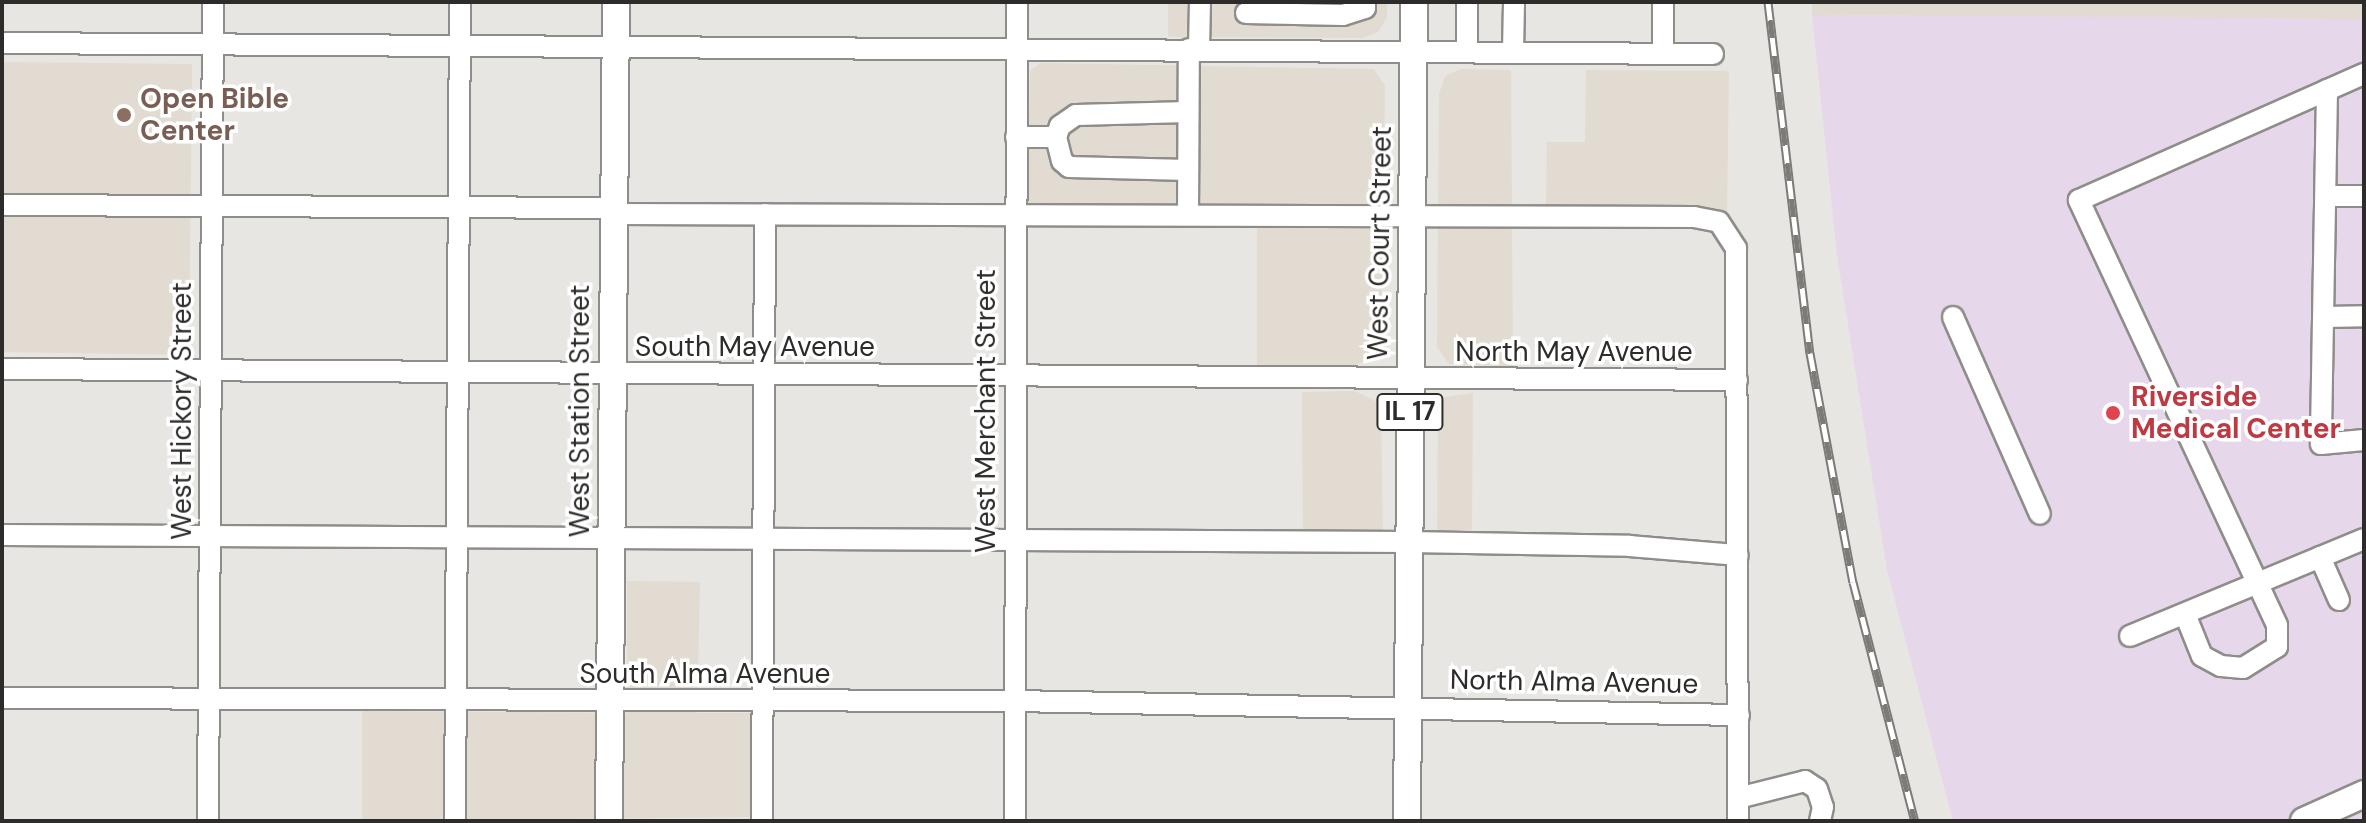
<!DOCTYPE html>
<html>
<head>
<meta charset="utf-8">
<style>
	body { margin:0 }
	#map { position:relative; width:2366px; height:823px; overflow:hidden; background:#e8e6e2; font-family:"DM Sans",sans-serif }
	div>[style] { position:absolute }
	.built>* { inset:0; background:#e1dbd1 }
	.medical>* { inset:0; background:#e6d7ea }
	.roads { filter:drop-shadow(2px 0 #8f8d8a) drop-shadow(-2px 0 #8f8d8a) drop-shadow(0 2px #8f8d8a) drop-shadow(0 -2px #8f8d8a) }
	.minor>* { height:20px; margin:-10px; padding:0 10px; transform-origin:10px; border-radius:10px; background:#fff }
	.major>* { height:26px; margin:-13px; padding:0 13px; transform-origin:13px; border-radius:13px; background:#fff }
	.rail>* { height:9px; margin-top:-4.5px; transform-origin:0; background:repeating-linear-gradient(90deg,#fff 0 18px,#7d7b78 0 36px); box-sizing:border-box; border-block:2px solid #7d7b78 }
	.dots>* { width:22px; height:22px; translate:-50% -50%; box-sizing:border-box; border:4px solid #fff; border-radius:50% }
	span { translate:-50% -50%; white-space:nowrap; text-align:center; line-height:1.15; -webkit-text-stroke:7px #fff; paint-order:stroke }
	.shield-label span { padding:2px 6px; background:#fff; border:2px solid; border-radius:6px; -webkit-text-stroke-width:0 }
	.shield-label { font-size:26px; color:#2d2c2a; font-weight:700 }
	.education-label { font-size:28px; color:#785e54; font-weight:700 }
	.left { translate:0 -50%; text-align:left }
	.street-label { font-size:28px; color:#2d2c2a }
	.health-label { font-size:28px; color:#be3a42; font-weight:700 }
	.frame { position:absolute; inset:0; border:4px solid #2d2c2a; pointer-events:none }
</style>
</head>
<body>
<div id="map">
	<div class="built">
		<div style="clip-path:polygon(1168px 2px,1387px 2px,1387px 17px,1378px 32px,1363px 38px,1168px 37px)"></div>
		<div style="clip-path:polygon(1812px 2px,2364px 2px,2364px 19px,1812px 15px)"></div>
		<div style="clip-path:polygon(2px 62px,192px 64px,189px 355px,2px 352px)"></div>
		<div style="clip-path:polygon(1040px 63px,1374px 69px,1385px 86px,1381px 356px,1355px 365px,1257px 365px,1257px 220px,1028px 216px,1030px 71px)"></div>
		<div style="clip-path:polygon(1461px 69px,1511px 70px,1513px 366px,1449px 364px,1437px 347px,1439px 94px,1445px 76px)"></div>
		<div style="clip-path:polygon(1586px 70px,1729px 71px,1727px 214px,1546px 212px,1547px 142px,1585px 142px)"></div>
		<div style="clip-path:polygon(1355px 391px,1381px 404px,1383px 547px,1303px 547px,1302px 392px)"></div>
		<div style="clip-path:polygon(1473px 393px,1472px 538px,1437px 539px,1438px 414px,1445px 397px)"></div>
		<div style="clip-path:polygon(627px 581px,700px 582px,697px 713px,757px 713px,758px 817px,362px 821px,362px 711px,627px 713px)"></div>
	</div>
	<div class="medical">
		<div style="clip-path:polygon(1812px 15px,2364px 19px,2364px 821px,1953px 821px,1887px 570px,1837px 255px)"></div>
	</div>
	<div class="roads">
		<div class="minor">
			<div style="left:1246px;top:13px;width:97px;rotate:1.2deg"></div>
			<div style="left:1343px;top:15px;width:23px;rotate:-18deg"></div>
			<div style="left:1365px;top:8px;width:6px;rotate:-90deg"></div>
			<div style="left:2px;top:43px;width:1711px;rotate:0.37deg"></div>
			<div style="left:1199px;top:49px;width:47px;rotate:-88.8deg"></div>
			<div style="left:1467px;top:50px;width:48px;rotate:-90deg"></div>
			<div style="left:1513px;top:51px;width:49px;rotate:-88.8deg"></div>
			<div style="left:1663px;top:53px;width:51px;rotate:-90deg"></div>
			<div style="left:2327px;top:90px;width:354px;rotate:91deg"></div>
			<div style="left:2321px;top:444px;width:43px;rotate:-5.3deg"></div>
			<div style="left:1016px;top:137px;width:40px"></div>
			<div style="left:1188px;top:170px;width:119px;rotate:-178.6deg"></div>
			<div style="left:1069px;top:167px;width:9px;rotate:-139deg"></div>
			<div style="left:1062px;top:161px;width:25px;rotate:-104deg"></div>
			<div style="left:1056px;top:137px;width:12px;rotate:-70deg"></div>
			<div style="left:1060px;top:126px;width:19px;rotate:-35deg"></div>
			<div style="left:1076px;top:115px;width:112px;rotate:-1.5deg"></div>
			<div style="left:2326px;top:196px;width:38px"></div>
			<div style="left:2px;top:205px;width:612px;rotate:0.28deg"></div>
			<div style="left:614px;top:214px;width:1080px;rotate:0.16deg"></div>
			<div style="left:1694px;top:217px;width:25px;rotate:11deg"></div>
			<div style="left:1719px;top:222px;width:31px;rotate:57deg"></div>
			<div style="left:1736px;top:248px;width:573px;rotate:89.8deg"></div>
			<div style="left:1188px;top:215px;width:166px;rotate:-89.7deg"></div>
			<div style="left:1953px;top:317px;width:215px;rotate:66.2deg"></div>
			<div style="left:2325px;top:317px;width:39px;rotate:-1deg"></div>
			<div style="left:2px;top:369px;width:1735px;rotate:0.36deg"></div>
			<div style="left:2px;top:535px;width:1407px;rotate:0.29deg"></div>
			<div style="left:1409px;top:542px;width:221px;rotate:1deg"></div>
			<div style="left:1630px;top:546px;width:108px;rotate:4.8deg"></div>
			<div style="left:2320px;top:557px;width:47px;rotate:66.2deg"></div>
			<div style="left:2185px;top:614px;width:45px;rotate:68deg"></div>
			<div style="left:2202px;top:656px;width:21px;rotate:28deg"></div>
			<div style="left:2221px;top:666px;width:22px;rotate:5deg"></div>
			<div style="left:2243px;top:668px;width:40px;rotate:-32deg"></div>
			<div style="left:2277px;top:647px;width:22px;rotate:-90deg"></div>
			<div style="left:2277px;top:625px;width:469px;rotate:-115deg"></div>
			<div style="left:2079px;top:200px;width:312px;rotate:-23.9deg"></div>
			<div style="left:2130px;top:636px;width:253px;rotate:-22.5deg"></div>
			<div style="left:2px;top:698px;width:1012px;rotate:0.17deg"></div>
			<div style="left:1014px;top:701px;width:725px;rotate:1.11deg"></div>
			<div style="left:1738px;top:798px;width:69px;rotate:-14.2deg"></div>
			<div style="left:1805px;top:781px;width:14px;rotate:34deg"></div>
			<div style="left:1817px;top:789px;width:19px;rotate:72deg"></div>
			<div style="left:1823px;top:807px;width:14px;rotate:102deg"></div>
			<div style="left:208px;top:821px;width:819px;rotate:-89.65deg"></div>
			<div style="left:455px;top:821px;width:819px;rotate:-89.65deg"></div>
			<div style="left:762px;top:821px;width:607px;rotate:-89.72deg"></div>
			<div style="left:1015px;top:821px;width:819px;rotate:-89.86deg"></div>
		</div>
		<div class="major">
			<div style="left:609px;top:821px;width:819px;rotate:-89.51deg"></div>
			<div style="left:1407px;top:821px;width:819px;rotate:-89.51deg"></div>
			<div style="left:2304px;top:821px;width:66px;rotate:-24.2deg"></div>
		</div>
	</div>
	<div class="rail">
		<div style="left:1768px;top:2px;width:354px;rotate:83.2deg"></div>
		<div style="left:1810px;top:353px;width:233px;rotate:79.4deg"></div>
		<div style="left:1853px;top:582px;width:247px;rotate:75.5deg"></div>
	</div>
	<div class="dots">
		<div style="left:124px;top:115px;background:#8d6e63"></div>
		<div style="left:2113px;top:413px;background:#e0444e"></div>
	</div>
	<div class="shield-label">
		<span style="left:1410px;top:412px">IL 17</span>
	</div>
	<div class="education-label">
		<span class="left" style="left:140px;top:115px">Open Bible<br>Center</span>
	</div>
	<div class="street-label">
		<span style="left:1380px;top:243px;rotate:-89deg">West Court Street</span>
		<span style="left:755px;top:347px">South May Avenue</span>
		<span style="left:1574px;top:352px">North May Avenue</span>
		<span style="left:182px;top:411px;rotate:-90deg">West Hickory Street</span>
		<span style="left:580px;top:411px;rotate:-90deg">West Station Street</span>
		<span style="left:986px;top:411px;rotate:-90deg">West Merchant Street</span>
		<span style="left:705px;top:674px">South Alma Avenue</span>
		<span style="left:1574px;top:682px;rotate:1deg">North Alma Avenue</span>
	</div>
	<div class="health-label">
		<span class="left" style="left:2131px;top:413px">Riverside<br>Medical Center</span>
	</div>
	<div class="frame"></div>
</div>
</body>
</html>
